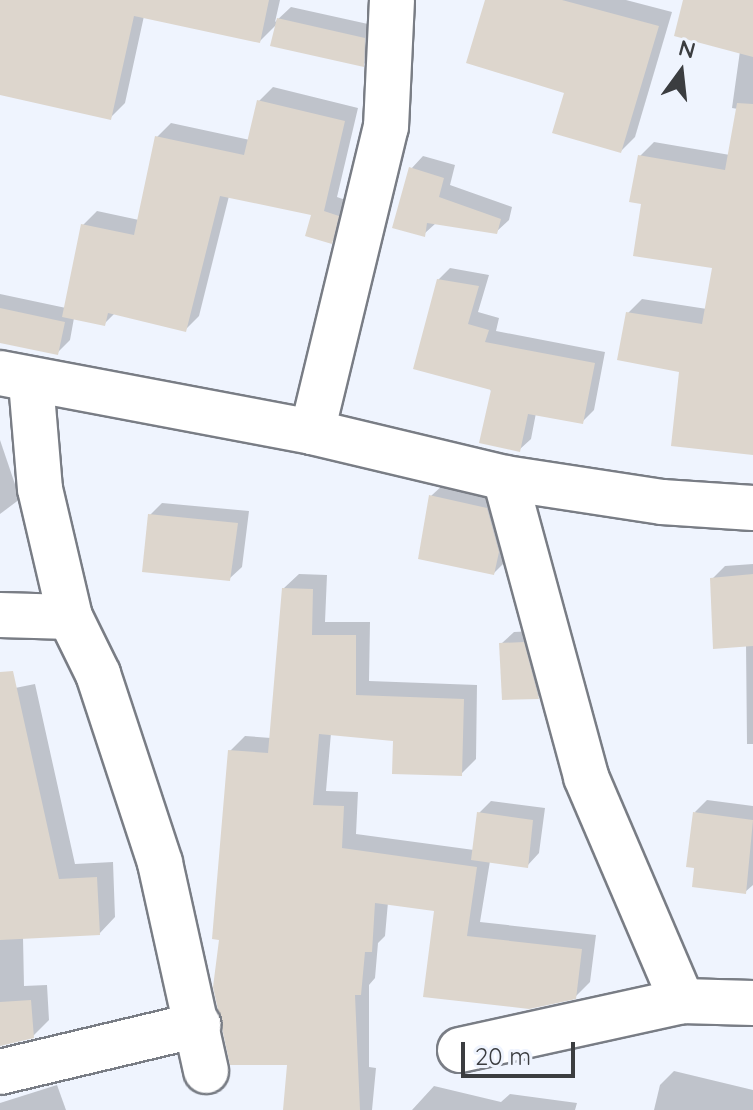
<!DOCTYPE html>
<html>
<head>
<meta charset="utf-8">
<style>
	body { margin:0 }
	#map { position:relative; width:753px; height:1110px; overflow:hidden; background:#eff4fe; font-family:Quicksand,sans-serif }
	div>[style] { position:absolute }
	.shadow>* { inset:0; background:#0003 }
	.building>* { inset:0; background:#ddd6cd }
	.roads { filter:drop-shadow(2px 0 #797d85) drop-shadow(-2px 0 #797d85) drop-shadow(0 2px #797d85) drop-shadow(0 -2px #797d85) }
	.minor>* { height:44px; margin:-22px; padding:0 22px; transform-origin:22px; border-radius:22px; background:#fff }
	span { translate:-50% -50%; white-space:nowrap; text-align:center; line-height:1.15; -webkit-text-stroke:6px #eff4fe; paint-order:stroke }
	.north { position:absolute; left:641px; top:32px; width:80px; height:80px; -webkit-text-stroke:6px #eff4fe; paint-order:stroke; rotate:15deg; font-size:22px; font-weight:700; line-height:32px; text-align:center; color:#3b3d40 }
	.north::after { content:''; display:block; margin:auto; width:28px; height:36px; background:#3b3d40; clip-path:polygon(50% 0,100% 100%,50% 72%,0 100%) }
	.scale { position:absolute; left:461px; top:1042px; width:114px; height:36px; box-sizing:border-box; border:4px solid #3b3d40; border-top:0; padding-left:10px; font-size:24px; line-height:28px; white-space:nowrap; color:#3b3d40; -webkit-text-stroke:6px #eff4fe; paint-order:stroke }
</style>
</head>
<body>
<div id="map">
	<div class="shadow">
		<div style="clip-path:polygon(0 0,280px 0,275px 22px,291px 7px,377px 26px,375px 53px,363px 65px,278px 23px,260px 41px,144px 16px,125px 103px,111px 117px,0 93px)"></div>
		<div style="clip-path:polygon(487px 0,626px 0,672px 12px,635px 137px,621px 151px)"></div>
		<div style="clip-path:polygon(685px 0,753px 0,753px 453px,628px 313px,642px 299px,707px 309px,714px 266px,643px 203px,640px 156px,654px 142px,730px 155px,738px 109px,732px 108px,740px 51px)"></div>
		<div style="clip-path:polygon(273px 87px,358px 108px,337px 197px,351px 202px,345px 228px,331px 242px,314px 214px,229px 196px,199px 316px,185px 330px,115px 313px,104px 324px,74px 318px,70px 340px,57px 353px,0 341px,0 294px,66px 308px,83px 225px,97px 211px,139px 220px,157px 137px,171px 123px,250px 140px,259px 101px)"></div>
		<div style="clip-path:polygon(423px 156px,455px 165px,450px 185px,512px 207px,509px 220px,496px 232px,436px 223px,424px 234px,411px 169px)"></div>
		<div style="clip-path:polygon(450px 268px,489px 275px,478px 312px,499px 318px,496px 331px,605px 352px,594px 410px,582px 422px,536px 413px,531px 439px,519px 450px,438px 280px)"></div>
		<div style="clip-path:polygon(0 440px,20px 499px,0 514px)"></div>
		<div style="clip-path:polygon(444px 484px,499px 496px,506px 561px,494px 573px,431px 496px)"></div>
		<div style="clip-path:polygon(162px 503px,249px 511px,242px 567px,229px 579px,150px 515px)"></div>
		<div style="clip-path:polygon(753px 564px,753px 744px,747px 744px,746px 644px,712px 579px,725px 566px)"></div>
		<div style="clip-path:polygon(299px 574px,327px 575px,325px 622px,370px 622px,369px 681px,477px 685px,476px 759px,461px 774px,395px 740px,331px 733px,326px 791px,358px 792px,356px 834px,474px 850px,479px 813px,491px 801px,545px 808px,539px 853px,527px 866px,490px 861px,480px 922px,596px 935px,590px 982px,575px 997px,529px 1007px,436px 909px,388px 902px,385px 936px,378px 943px,375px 978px,369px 985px,369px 1067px,376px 1068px,372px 1110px,317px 1110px,221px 938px,230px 751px,245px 736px,271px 738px,284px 588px)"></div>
		<div style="clip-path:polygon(536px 631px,550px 685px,538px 697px,501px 644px,514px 632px)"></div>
		<div style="clip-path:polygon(35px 684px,75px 864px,113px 862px,115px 917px,99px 934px,23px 937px,24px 986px,47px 985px,49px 1020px,33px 1036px,0 1043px,0 691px)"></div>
		<div style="clip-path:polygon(707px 800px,753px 806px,753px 885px,745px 892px,695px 812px)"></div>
		<div style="clip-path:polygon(674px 1071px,753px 1090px,753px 1110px,654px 1110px,660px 1085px)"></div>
		<div style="clip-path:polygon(57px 1085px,66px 1110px,0 1110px,0 1103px)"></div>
		<div style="clip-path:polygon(434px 1086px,501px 1102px,510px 1094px,577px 1103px,575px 1110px,412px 1110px)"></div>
	</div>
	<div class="building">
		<div style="clip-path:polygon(0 0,269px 0,260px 43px,134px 16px,111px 120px,0 95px)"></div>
		<div style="clip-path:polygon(485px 0,562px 0,659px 26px,621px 153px,552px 133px,564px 93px,466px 63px)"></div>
		<div style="clip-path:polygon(683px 0,753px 0,753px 57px,674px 36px)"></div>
		<div style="clip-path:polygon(277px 18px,365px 38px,364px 67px,270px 46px)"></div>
		<div style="clip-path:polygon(257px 100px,345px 121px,324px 211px,339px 216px,332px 244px,305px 236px,311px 215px,220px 196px,186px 332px,108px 313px,105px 326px,62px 317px,81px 224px,134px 235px,155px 136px,244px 155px)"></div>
		<div style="clip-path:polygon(737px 103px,753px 104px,753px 455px,671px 446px,679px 372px,617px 360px,626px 312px,702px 324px,712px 268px,633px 256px,641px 204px,629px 202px,638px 155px,725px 170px)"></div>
		<div style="clip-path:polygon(409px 167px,444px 178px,439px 197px,501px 219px,497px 234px,427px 223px,425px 237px,392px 228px)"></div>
		<div style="clip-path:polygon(437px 279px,479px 286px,468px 324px,489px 330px,485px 342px,595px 363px,583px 424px,528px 414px,520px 452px,479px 443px,491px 390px,413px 369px)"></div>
		<div style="clip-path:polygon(0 308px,65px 322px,58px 355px,0 343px)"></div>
		<div style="clip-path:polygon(429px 495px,487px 508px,499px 552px,494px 575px,418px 559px)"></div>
		<div style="clip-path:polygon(148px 514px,238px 523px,230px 581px,142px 572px)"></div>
		<div style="clip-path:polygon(753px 574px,753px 646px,713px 649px,710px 578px)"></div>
		<div style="clip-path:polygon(282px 588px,313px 589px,312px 635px,356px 635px,356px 695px,464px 699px,462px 776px,392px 774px,393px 741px,319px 734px,313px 805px,344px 806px,342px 848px,477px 867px,467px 936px,582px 949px,576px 999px,529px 1009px,423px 997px,434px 911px,375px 903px,372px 952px,365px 952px,361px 995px,355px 995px,360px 1110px,283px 1110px,287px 1065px,230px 1065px,213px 987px,219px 940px,212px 939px,228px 750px,268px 753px)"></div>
		<div style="clip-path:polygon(524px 642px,539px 699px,502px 700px,499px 643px)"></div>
		<div style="clip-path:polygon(13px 671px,59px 879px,97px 877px,100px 935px,0 940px,0 672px)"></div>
		<div style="clip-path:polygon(477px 812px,533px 820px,528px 868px,471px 860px)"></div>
		<div style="clip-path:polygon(693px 812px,753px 820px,746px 894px,692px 887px,694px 868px,686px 867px)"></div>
		<div style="clip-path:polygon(31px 1000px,34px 1038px,0 1046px,0 1002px)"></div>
	</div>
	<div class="roads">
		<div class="minor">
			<div style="left:0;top:373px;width:318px;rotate:10.7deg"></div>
			<div style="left:312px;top:432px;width:198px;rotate:13.4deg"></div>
			<div style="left:505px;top:478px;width:159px;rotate:8.7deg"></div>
			<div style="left:662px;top:502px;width:91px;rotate:3.8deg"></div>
			<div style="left:31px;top:382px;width:107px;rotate:85.2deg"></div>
			<div style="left:40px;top:489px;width:131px;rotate:76.8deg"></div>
			<div style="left:70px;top:617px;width:64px;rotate:63.8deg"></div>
			<div style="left:98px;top:674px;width:199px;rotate:71.8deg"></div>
			<div style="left:160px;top:863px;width:213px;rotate:77.5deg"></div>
			<div style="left:312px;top:432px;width:314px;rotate:-76.4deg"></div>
			<div style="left:386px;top:127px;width:127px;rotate:-87.3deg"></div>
			<div style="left:505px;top:478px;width:310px;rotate:74.8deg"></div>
			<div style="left:586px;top:777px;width:244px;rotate:66.8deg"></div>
			<div style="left:0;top:615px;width:70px;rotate:1.6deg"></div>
			<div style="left:460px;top:1050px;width:227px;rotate:-12.4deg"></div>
			<div style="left:682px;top:1001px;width:71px;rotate:1.6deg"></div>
			<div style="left:0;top:1072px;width:204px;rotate:-13.4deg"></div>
		</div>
	</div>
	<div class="north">N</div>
	<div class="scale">20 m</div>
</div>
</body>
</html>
